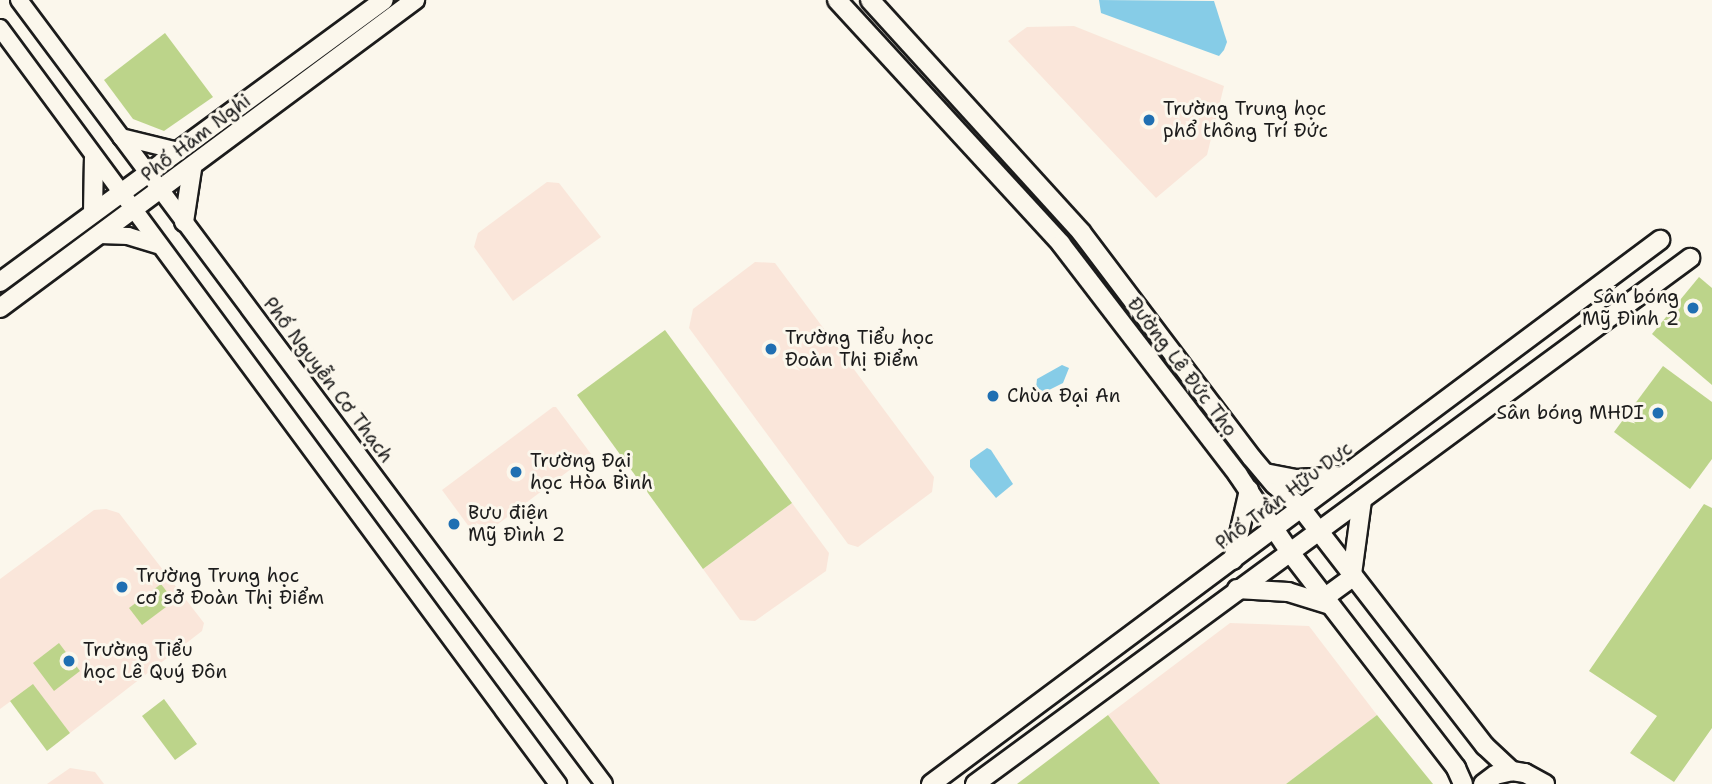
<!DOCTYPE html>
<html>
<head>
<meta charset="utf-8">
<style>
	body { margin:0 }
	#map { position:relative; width:1712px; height:784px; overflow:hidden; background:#fbf7ec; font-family:"Shantell Sans",sans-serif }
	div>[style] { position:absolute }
	.built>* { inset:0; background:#fae6da }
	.green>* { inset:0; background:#bcd48a }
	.water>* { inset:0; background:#86cce7 }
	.roads { filter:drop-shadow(2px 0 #1c1c1c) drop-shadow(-2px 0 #1c1c1c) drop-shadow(0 2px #1c1c1c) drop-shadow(0 -2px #1c1c1c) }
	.tertiary>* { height:16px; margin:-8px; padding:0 8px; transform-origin:8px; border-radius:8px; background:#fbf7ec }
	.secondary>* { height:18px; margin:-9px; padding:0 9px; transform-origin:9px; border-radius:9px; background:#fbf7ec }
	.dots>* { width:19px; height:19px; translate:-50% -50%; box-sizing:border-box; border:4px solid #fbf7ec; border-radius:50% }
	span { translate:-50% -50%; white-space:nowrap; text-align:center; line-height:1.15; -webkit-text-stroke:6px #fbf7ec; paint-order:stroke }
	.poi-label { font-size:19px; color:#1c1c1c }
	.left { translate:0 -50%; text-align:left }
	.right { translate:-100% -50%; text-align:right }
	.street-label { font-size:19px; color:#1c1c1c }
</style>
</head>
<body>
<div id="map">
	<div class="built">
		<div style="clip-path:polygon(1074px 26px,1224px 86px,1207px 155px,1156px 198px,1008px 41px,1027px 27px)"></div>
		<div style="clip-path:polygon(547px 182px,559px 183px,601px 237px,513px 301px,474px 247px,478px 233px)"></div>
		<div style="clip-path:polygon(755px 262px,775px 263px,934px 477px,932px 492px,858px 547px,848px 544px,689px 328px,693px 309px)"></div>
		<div style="clip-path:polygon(553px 407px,556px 407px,591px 454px,478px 539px,442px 490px)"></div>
		<div style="clip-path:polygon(792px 503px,829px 553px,826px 571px,755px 621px,740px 620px,703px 569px)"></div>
		<div style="clip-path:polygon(106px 509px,119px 513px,204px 623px,202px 631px,70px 733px,33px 685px,0 709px,0 579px,94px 510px)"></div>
		<div style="clip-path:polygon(1230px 623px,1309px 626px,1377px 715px,1286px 784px,1160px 784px,1108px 715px)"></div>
		<div style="clip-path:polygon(70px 768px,95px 772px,104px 784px,47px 784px)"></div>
	</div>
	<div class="green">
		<div style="clip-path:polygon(165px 33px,213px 97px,164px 131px,133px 119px,104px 80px)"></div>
		<div style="clip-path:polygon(1699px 277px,1712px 288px,1712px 385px,1652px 334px)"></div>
		<div style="clip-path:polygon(665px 330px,792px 503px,703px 569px,577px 395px)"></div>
		<div style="clip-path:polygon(1663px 366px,1712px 402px,1712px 459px,1690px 489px,1614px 432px)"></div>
		<div style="clip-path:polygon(1704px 504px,1712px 508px,1712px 728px,1674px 782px,1630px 753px,1657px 716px,1589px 671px)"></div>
		<div style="clip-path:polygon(161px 584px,174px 601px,142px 625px,129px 608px)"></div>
		<div style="clip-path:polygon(59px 643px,80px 671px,54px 691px,33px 663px)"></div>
		<div style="clip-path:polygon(33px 684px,70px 733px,47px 751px,10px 701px)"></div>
		<div style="clip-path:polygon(164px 699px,197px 744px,175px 760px,142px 716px)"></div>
		<div style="clip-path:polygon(1108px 715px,1160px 784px,1017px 784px)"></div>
		<div style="clip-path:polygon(1377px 715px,1433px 784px,1286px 784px)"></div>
	</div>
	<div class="water">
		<div style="clip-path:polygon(1099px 0,1214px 1px,1227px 42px,1224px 50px,1219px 56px,1101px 13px)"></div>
		<div style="clip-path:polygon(1062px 365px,1069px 368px,1063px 383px,1045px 392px,1036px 388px,1037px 379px)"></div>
		<div style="clip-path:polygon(987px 448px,991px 450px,1013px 484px,996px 498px,970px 467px,970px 460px)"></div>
	</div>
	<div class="roads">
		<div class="tertiary">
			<div style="left:19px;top:0;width:978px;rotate:53.27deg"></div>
			<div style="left:0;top:28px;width:940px;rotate:53.57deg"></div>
			<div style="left:121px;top:137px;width:59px;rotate:13.8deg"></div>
			<div style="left:100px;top:235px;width:28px;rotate:2deg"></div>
			<div style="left:128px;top:236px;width:31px;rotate:17deg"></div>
		</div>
		<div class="secondary">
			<div style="left:837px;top:0;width:331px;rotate:47.4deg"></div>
			<div style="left:1061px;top:244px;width:291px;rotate:52.5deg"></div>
			<div style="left:1238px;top:475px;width:92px;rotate:56.1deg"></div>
			<div style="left:1289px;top:551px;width:274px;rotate:52.4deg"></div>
			<div style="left:1456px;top:768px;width:17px;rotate:66deg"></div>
			<div style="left:870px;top:0;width:314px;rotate:47.7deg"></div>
			<div style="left:1081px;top:232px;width:283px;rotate:52.9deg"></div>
			<div style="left:1252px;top:458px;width:35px;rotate:50deg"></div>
			<div style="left:1275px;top:485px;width:35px;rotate:41deg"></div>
			<div style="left:1301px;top:508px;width:301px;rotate:52.3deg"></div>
			<div style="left:1485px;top:746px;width:37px;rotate:43deg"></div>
			<div style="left:93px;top:213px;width:55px;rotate:-89deg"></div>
			<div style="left:184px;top:222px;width:54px;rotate:-81.4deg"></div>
			<div style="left:0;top:282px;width:476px;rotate:-36.3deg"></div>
			<div style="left:0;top:308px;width:517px;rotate:-36.58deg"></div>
			<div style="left:1265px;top:473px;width:33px;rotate:11deg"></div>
			<div style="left:1297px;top:479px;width:47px;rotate:-3.7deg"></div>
			<div style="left:1233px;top:560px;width:72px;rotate:-77.1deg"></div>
			<div style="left:1352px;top:574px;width:75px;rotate:-82.3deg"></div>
			<div style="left:1237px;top:589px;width:51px;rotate:3.4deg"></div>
			<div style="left:1288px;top:592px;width:44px;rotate:17.2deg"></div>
			<div style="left:1324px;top:598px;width:36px;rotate:-36deg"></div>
			<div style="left:931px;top:784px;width:910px;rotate:-36.73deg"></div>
			<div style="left:975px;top:784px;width:888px;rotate:-36.34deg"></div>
			<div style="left:1483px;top:784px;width:15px;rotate:-37deg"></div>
			<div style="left:1495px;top:775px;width:17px;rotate:-13deg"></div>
			<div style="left:1512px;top:771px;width:13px;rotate:9deg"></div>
			<div style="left:1525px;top:773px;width:23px;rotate:29deg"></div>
		</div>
	</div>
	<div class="dots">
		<div style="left:1149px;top:120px;background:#1f6fb2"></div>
		<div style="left:1693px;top:308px;background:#1f6fb2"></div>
		<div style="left:771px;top:349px;background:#1f6fb2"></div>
		<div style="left:993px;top:396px;background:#1f6fb2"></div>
		<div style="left:1658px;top:413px;background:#1f6fb2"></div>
		<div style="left:516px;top:472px;background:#1f6fb2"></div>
		<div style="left:454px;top:524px;background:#1f6fb2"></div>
		<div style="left:122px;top:587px;background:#1f6fb2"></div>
		<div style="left:69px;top:661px;background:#1f6fb2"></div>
	</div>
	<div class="poi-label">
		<span class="left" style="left:1163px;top:120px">Trường Trung học<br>phổ thông Trí Đức</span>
		<span class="right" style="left:1679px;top:308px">Sân bóng<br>Mỹ Đình 2</span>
		<span class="left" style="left:785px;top:349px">Trường Tiểu học<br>Đoàn Thị Điểm</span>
		<span class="left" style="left:1007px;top:396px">Chùa Đại An</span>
		<span class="right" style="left:1644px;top:413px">Sân bóng MHDI</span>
		<span class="left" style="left:530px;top:472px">Trường Đại<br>học Hòa Bình</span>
		<span class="left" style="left:468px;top:524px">Bưu điện<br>Mỹ Đình 2</span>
		<span class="left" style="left:136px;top:587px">Trường Trung học<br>cơ sở Đoàn Thị Điểm</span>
		<span class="left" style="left:83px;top:661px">Trường Tiểu<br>học Lê Quý Đôn</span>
	</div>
	<div class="street-label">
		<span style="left:196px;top:138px;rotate:-37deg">Phố Hàm Nghi</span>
		<span style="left:1182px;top:367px;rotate:53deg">Đường Lê Đức Thọ</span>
		<span style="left:328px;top:380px;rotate:53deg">Phố Nguyễn Cơ Thạch</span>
		<span style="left:1284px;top:496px;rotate:-37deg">Phố Trần Hữu Dực</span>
	</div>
</div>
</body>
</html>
